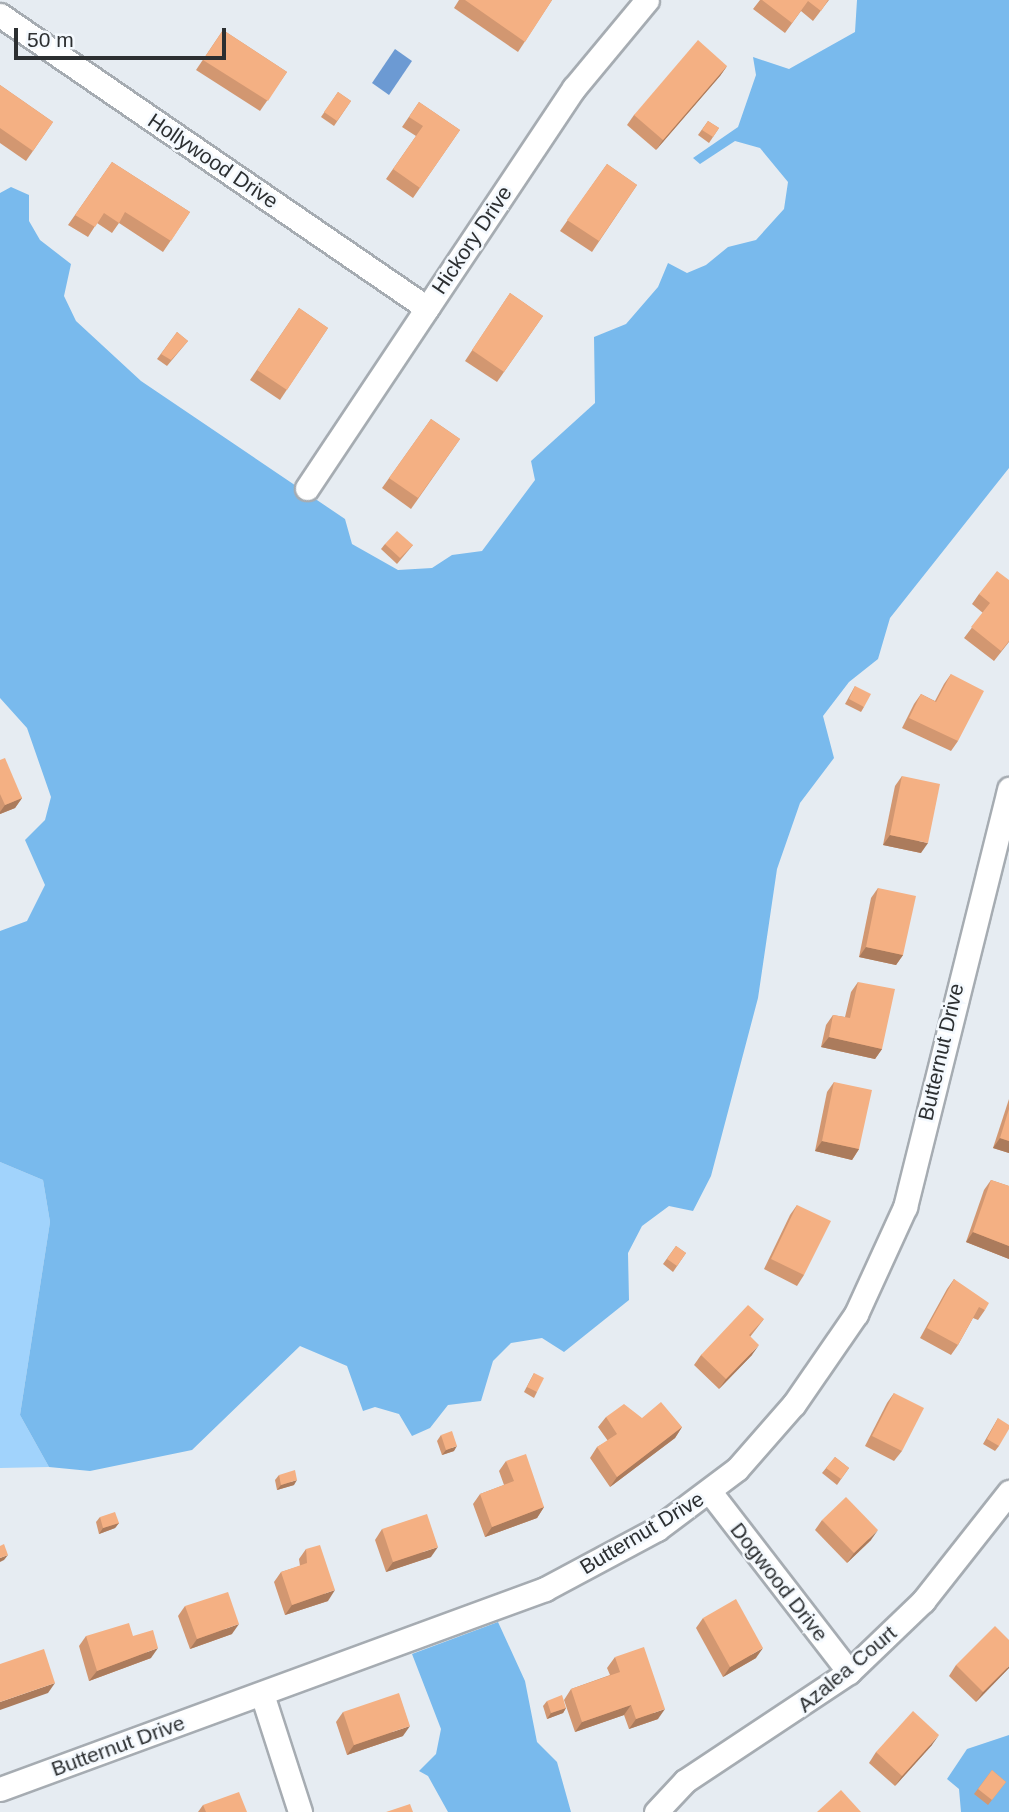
<!DOCTYPE html>
<html>
<head>
<meta charset="utf-8">
<style>
	body { margin:0 }
	#map { position:relative; width:1009px; height:1812px; overflow:hidden; background:#e6ecf2; font-family:Arial,sans-serif }
	div>[style] { position:absolute }
	.green>* { inset:0; background:#a1d3fc }
	.forest>* { inset:0; background:#79baed }
	.water>* { inset:0; background:#6c9ad3 }
	.roads { filter:drop-shadow(2px 0 #a6acb2) drop-shadow(-2px 0 #a6acb2) drop-shadow(0 2px #a6acb2) drop-shadow(0 -2px #a6acb2) }
	.minor>* { height:23px; margin:-11.5px; padding:0 11.5px; transform-origin:11.5px; border-radius:11.5px; background:#fff }
	.wall>* { inset:0; background:#d29771 }
	.shaded-wall>* { inset:0; background:#ab7b5c }
	.building>* { inset:0; background:#f4b083 }
	span { translate:-50% -50%; white-space:nowrap; text-align:center; line-height:1.15; -webkit-text-stroke:5px #f4f9fe; paint-order:stroke }
	.street-label { font-size:21px; color:#2c2f31 }
	.scale { position:absolute; left:14px; top:28px; width:212px; height:32px; box-sizing:border-box; border:4px solid #2c2f31; border-top:0; padding-left:9px; font-size:21px; line-height:24px; white-space:nowrap; color:#2c2f31; -webkit-text-stroke:5px #f4f9fe; paint-order:stroke }
</style>
</head>
<body>
<div id="map">
	<div class="green">
		<div style="clip-path:polygon(0 1162px,43px 1180px,50px 1222px,20px 1415px,49px 1467px,0 1468px)"></div>
	</div>
	<div class="forest">
		<div style="clip-path:polygon(857px 0,1009px 0,1009px 468px,890px 618px,878px 659px,849px 682px,823px 716px,834px 758px,800px 803px,777px 869px,758px 998px,711px 1176px,693px 1211px,669px 1206px,642px 1226px,628px 1253px,629px 1300px,564px 1352px,542px 1338px,511px 1343px,493px 1361px,481px 1401px,448px 1405px,430px 1428px,412px 1436px,399px 1414px,375px 1407px,363px 1411px,347px 1366px,300px 1346px,192px 1450px,90px 1471px,49px 1467px,20px 1415px,50px 1222px,43px 1180px,0 1162px,0 931px,27px 921px,45px 885px,25px 840px,45px 820px,51px 797px,27px 728px,0 698px,0 193px,11px 187px,29px 195px,29px 221px,40px 240px,71px 264px,64px 296px,76px 321px,141px 381px,345px 519px,352px 544px,398px 570px,432px 568px,452px 555px,482px 551px,535px 480px,531px 461px,595px 403px,594px 337px,626px 324px,658px 287px,668px 263px,687px 273px,706px 265px,728px 247px,756px 240px,784px 209px,788px 182px,760px 148px,735px 141px,700px 164px,693px 158px,738px 127px,756px 75px,753px 57px,789px 69px,855px 32px)"></div>
		<div style="clip-path:polygon(498px 1622px,525px 1681px,537px 1742px,557px 1762px,571px 1812px,448px 1812px,428px 1776px,419px 1771px,436px 1754px,441px 1729px,412px 1654px)"></div>
		<div style="clip-path:polygon(1009px 1735px,1009px 1812px,961px 1812px,959px 1789px,947px 1779px,967px 1749px)"></div>
	</div>
	<div class="water">
		<div style="clip-path:polygon(395px 49px,412px 61px,389px 95px,372px 83px)"></div>
	</div>
	<div class="roads">
		<div class="minor">
			<div style="left:0;top:15px;width:518px;rotate:34.46deg"></div>
			<div style="left:307px;top:488px;width:481px;rotate:-56.3deg"></div>
			<div style="left:574px;top:88px;width:114px;rotate:-50.3deg"></div>
			<div style="left:710px;top:1492px;width:227px;rotate:52.3deg"></div>
			<div style="left:262px;top:1694px;width:124px;rotate:72.1deg"></div>
			<div style="left:0;top:1789px;width:581px;rotate:-20.15deg"></div>
			<div style="left:545px;top:1589px;width:127px;rotate:-28.2deg"></div>
			<div style="left:657px;top:1529px;width:100px;rotate:-36.9deg"></div>
			<div style="left:737px;top:1469px;width:86px;rotate:-48.8deg"></div>
			<div style="left:794px;top:1404px;width:109px;rotate:-55.4deg"></div>
			<div style="left:856px;top:1314px;width:118px;rotate:-65.4deg"></div>
			<div style="left:905px;top:1207px;width:431px;rotate:-76deg"></div>
			<div style="left:656px;top:1812px;width:42px;rotate:-46.9deg"></div>
			<div style="left:685px;top:1781px;width:197px;rotate:-33.6deg"></div>
			<div style="left:849px;top:1672px;width:103px;rotate:-43.8deg"></div>
			<div style="left:923px;top:1601px;width:139px;rotate:-51.7deg"></div>
		</div>
	</div>
	<div class="wall">
		<div style="clip-path:polygon(459px 0,552px 0,518px 52px,454px 8px)"></div>
		<div style="clip-path:polygon(760px 0,829px 0,813px 21px,801px 11px,785px 33px,753px 9px)"></div>
		<div style="clip-path:polygon(223px 30px,287px 72px,260px 111px,196px 70px)"></div>
		<div style="clip-path:polygon(727px 66px,720px 76px,656px 150px,627px 125px,634px 115px)"></div>
		<div style="clip-path:polygon(0 85px,53px 122px,26px 161px,0 143px)"></div>
		<div style="clip-path:polygon(338px 92px,351px 101px,334px 126px,321px 117px)"></div>
		<div style="clip-path:polygon(419px 102px,460px 130px,413px 198px,386px 179px,416px 136px,402px 127px)"></div>
		<div style="clip-path:polygon(708px 121px,719px 128px,709px 143px,698px 135px)"></div>
		<div style="clip-path:polygon(112px 162px,190px 212px,163px 252px,119px 223px,112px 233px,97px 223px,88px 237px,68px 225px)"></div>
		<div style="clip-path:polygon(607px 164px,637px 185px,592px 252px,560px 231px)"></div>
		<div style="clip-path:polygon(510px 293px,543px 316px,497px 382px,465px 361px)"></div>
		<div style="clip-path:polygon(299px 308px,328px 328px,280px 400px,250px 380px)"></div>
		<div style="clip-path:polygon(177px 332px,188px 341px,167px 366px,157px 359px)"></div>
		<div style="clip-path:polygon(431px 419px,460px 439px,411px 509px,382px 488px)"></div>
		<div style="clip-path:polygon(385px 544px,413px 545px,397px 564px,381px 549px)"></div>
		<div style="clip-path:polygon(1009px 580px,1009px 642px,994px 661px,964px 638px,983px 613px,972px 604px,979px 594px)"></div>
		<div style="clip-path:polygon(951px 674px,958px 741px,951px 751px,902px 728px,914px 704px,921px 694px,935px 701px,944px 684px)"></div>
		<div style="clip-path:polygon(855px 686px,864px 707px,861px 712px,845px 704px)"></div>
		<div style="clip-path:polygon(0 760px,22px 798px,15px 808px,0 814px)"></div>
		<div style="clip-path:polygon(902px 776px,921px 853px,883px 845px,895px 786px)"></div>
		<div style="clip-path:polygon(878px 888px,903px 955px,896px 965px,859px 957px,871px 898px)"></div>
		<div style="clip-path:polygon(858px 982px,882px 1049px,875px 1059px,821px 1047px,826px 1025px,833px 1015px,845px 1017px,851px 992px)"></div>
		<div style="clip-path:polygon(834px 1082px,859px 1149px,852px 1160px,815px 1151px,827px 1092px)"></div>
		<div style="clip-path:polygon(1009px 1099px,1009px 1153px,993px 1148px)"></div>
		<div style="clip-path:polygon(991px 1180px,1009px 1186px,1009px 1259px,966px 1242px,984px 1190px)"></div>
		<div style="clip-path:polygon(797px 1205px,804px 1275px,797px 1286px,764px 1269px,790px 1215px)"></div>
		<div style="clip-path:polygon(676px 1246px,686px 1253px,673px 1272px,663px 1264px)"></div>
		<div style="clip-path:polygon(954px 1279px,985px 1310px,978px 1320px,973px 1318px,958px 1345px,951px 1355px,920px 1338px,947px 1289px)"></div>
		<div style="clip-path:polygon(764px 1319px,750px 1337px,752px 1355px,719px 1389px,694px 1365px,701px 1355px)"></div>
		<div style="clip-path:polygon(534px 1373px,537px 1392px,534px 1398px,524px 1392px)"></div>
		<div style="clip-path:polygon(894px 1393px,902px 1451px,894px 1461px,865px 1446px,887px 1403px)"></div>
		<div style="clip-path:polygon(606px 1417px,642px 1418px,682px 1427px,675px 1438px,610px 1487px,590px 1458px,597px 1447px,608px 1441px,598px 1427px)"></div>
		<div style="clip-path:polygon(998px 1418px,999px 1446px,995px 1451px,983px 1444px)"></div>
		<div style="clip-path:polygon(441px 1435px,454px 1451px,442px 1455px,437px 1441px)"></div>
		<div style="clip-path:polygon(835px 1457px,849px 1468px,837px 1485px,822px 1473px)"></div>
		<div style="clip-path:polygon(506px 1461px,544px 1507px,537px 1518px,485px 1537px,473px 1504px,480px 1494px,504px 1485px,499px 1471px)"></div>
		<div style="clip-path:polygon(279px 1475px,294px 1485px,277px 1490px,275px 1480px)"></div>
		<div style="clip-path:polygon(100px 1517px,119px 1523px,115px 1528px,99px 1534px,96px 1522px)"></div>
		<div style="clip-path:polygon(822px 1520px,871px 1540px,847px 1563px,815px 1530px)"></div>
		<div style="clip-path:polygon(382px 1529px,431px 1557px,386px 1572px,375px 1540px)"></div>
		<div style="clip-path:polygon(306px 1549px,328px 1601px,285px 1615px,274px 1582px,281px 1572px,300px 1566px,299px 1559px)"></div>
		<div style="clip-path:polygon(185px 1606px,232px 1634px,190px 1649px,178px 1616px)"></div>
		<div style="clip-path:polygon(703px 1618px,756px 1658px,723px 1677px,696px 1628px)"></div>
		<div style="clip-path:polygon(86px 1636px,133px 1636px,151px 1658px,89px 1681px,79px 1646px)"></div>
		<div style="clip-path:polygon(615px 1657px,658px 1719px,629px 1729px,624px 1715px,575px 1732px,564px 1700px,571px 1689px,610px 1675px,607px 1668px)"></div>
		<div style="clip-path:polygon(956px 1665px,1009px 1668px,976px 1702px,949px 1676px)"></div>
		<div style="clip-path:polygon(547px 1701px,566px 1708px,563px 1713px,547px 1719px,543px 1706px)"></div>
		<div style="clip-path:polygon(343px 1712px,403px 1736px,347px 1755px,336px 1722px)"></div>
		<div style="clip-path:polygon(932px 1745px,895px 1786px,869px 1763px,876px 1752px)"></div>
		<div style="clip-path:polygon(992px 1770px,1006px 1782px,988px 1805px,974px 1794px)"></div>
		<div style="clip-path:polygon(203px 1805px,247px 1812px,198px 1812px)"></div>
	</div>
	<div class="shaded-wall">
		<div style="clip-path:polygon(727px 66px,720px 76px,656px 150px,663px 140px)"></div>
		<div style="clip-path:polygon(22px 798px,15px 808px,0 814px,0 812px,5px 805px)"></div>
		<div style="clip-path:polygon(890px 835px,928px 843px,921px 853px,883px 845px)"></div>
		<div style="clip-path:polygon(866px 947px,903px 955px,896px 965px,859px 957px)"></div>
		<div style="clip-path:polygon(829px 1037px,882px 1049px,875px 1059px,821px 1047px)"></div>
		<div style="clip-path:polygon(1000px 1138px,1009px 1141px,1009px 1153px,993px 1148px)"></div>
		<div style="clip-path:polygon(822px 1141px,859px 1149px,852px 1160px,815px 1151px)"></div>
		<div style="clip-path:polygon(973px 1232px,1009px 1246px,1009px 1259px,966px 1242px)"></div>
		<div style="clip-path:polygon(759px 1345px,752px 1355px,719px 1389px,726px 1379px)"></div>
		<div style="clip-path:polygon(682px 1427px,675px 1438px,610px 1487px,617px 1477px)"></div>
		<div style="clip-path:polygon(457px 1446px,454px 1451px,442px 1455px,446px 1450px)"></div>
		<div style="clip-path:polygon(297px 1480px,294px 1485px,277px 1490px,281px 1485px)"></div>
		<div style="clip-path:polygon(544px 1507px,537px 1518px,485px 1537px,492px 1527px)"></div>
		<div style="clip-path:polygon(119px 1523px,115px 1528px,99px 1534px,103px 1528px)"></div>
		<div style="clip-path:polygon(878px 1530px,871px 1540px,847px 1563px,854px 1553px)"></div>
		<div style="clip-path:polygon(438px 1547px,431px 1557px,386px 1572px,393px 1562px)"></div>
		<div style="clip-path:polygon(8px 1555px,4px 1560px,0 1562px,0 1558px)"></div>
		<div style="clip-path:polygon(335px 1590px,328px 1601px,285px 1615px,292px 1605px)"></div>
		<div style="clip-path:polygon(239px 1624px,232px 1634px,190px 1649px,197px 1639px)"></div>
		<div style="clip-path:polygon(158px 1648px,151px 1658px,89px 1681px,97px 1671px)"></div>
		<div style="clip-path:polygon(763px 1648px,756px 1658px,723px 1677px,730px 1667px)"></div>
		<div style="clip-path:polygon(1009px 1666px,1009px 1668px,976px 1702px,983px 1692px)"></div>
		<div style="clip-path:polygon(55px 1683px,48px 1693px,0 1710px,0 1702px)"></div>
		<div style="clip-path:polygon(631px 1705px,624px 1715px,575px 1732px,582px 1722px)"></div>
		<div style="clip-path:polygon(566px 1708px,563px 1713px,547px 1719px,551px 1713px)"></div>
		<div style="clip-path:polygon(665px 1709px,658px 1719px,629px 1729px,636px 1719px)"></div>
		<div style="clip-path:polygon(410px 1726px,403px 1736px,347px 1755px,354px 1745px)"></div>
		<div style="clip-path:polygon(939px 1735px,932px 1745px,895px 1786px,902px 1776px)"></div>
	</div>
	<div class="building">
		<div style="clip-path:polygon(465px 0,552px 0,525px 42px)"></div>
		<div style="clip-path:polygon(762px 0,828px 0,821px 11px,808px 1px,792px 23px)"></div>
		<div style="clip-path:polygon(223px 30px,287px 72px,268px 101px,203px 60px)"></div>
		<div style="clip-path:polygon(698px 40px,727px 66px,663px 140px,634px 115px)"></div>
		<div style="clip-path:polygon(0 85px,53px 122px,33px 151px,0 128px)"></div>
		<div style="clip-path:polygon(338px 92px,351px 101px,337px 121px,324px 112px)"></div>
		<div style="clip-path:polygon(419px 102px,460px 130px,420px 188px,393px 169px,423px 126px,409px 117px)"></div>
		<div style="clip-path:polygon(708px 121px,719px 128px,713px 137px,702px 130px)"></div>
		<div style="clip-path:polygon(112px 162px,190px 212px,171px 241px,125px 212px,119px 223px,104px 213px,95px 227px,75px 215px)"></div>
		<div style="clip-path:polygon(607px 164px,637px 185px,599px 241px,567px 220px)"></div>
		<div style="clip-path:polygon(510px 293px,543px 316px,504px 372px,472px 350px)"></div>
		<div style="clip-path:polygon(299px 308px,328px 328px,287px 390px,257px 370px)"></div>
		<div style="clip-path:polygon(177px 332px,188px 341px,171px 360px,161px 354px)"></div>
		<div style="clip-path:polygon(431px 419px,460px 439px,418px 498px,389px 478px)"></div>
		<div style="clip-path:polygon(397px 531px,413px 545px,400px 558px,385px 544px)"></div>
		<div style="clip-path:polygon(997px 571px,1009px 580px,1009px 641px,1001px 651px,971px 627px,990px 603px,979px 594px)"></div>
		<div style="clip-path:polygon(951px 674px,984px 691px,958px 741px,909px 718px,921px 694px,936px 702px)"></div>
		<div style="clip-path:polygon(855px 686px,871px 694px,864px 707px,849px 699px)"></div>
		<div style="clip-path:polygon(5px 758px,22px 798px,5px 805px,0 794px,0 760px)"></div>
		<div style="clip-path:polygon(902px 776px,940px 784px,928px 843px,890px 835px)"></div>
		<div style="clip-path:polygon(878px 888px,916px 896px,903px 955px,866px 947px)"></div>
		<div style="clip-path:polygon(858px 982px,895px 989px,882px 1049px,829px 1037px,833px 1015px,850px 1018px)"></div>
		<div style="clip-path:polygon(834px 1082px,872px 1090px,859px 1149px,822px 1141px)"></div>
		<div style="clip-path:polygon(1009px 1109px,1009px 1141px,1000px 1138px)"></div>
		<div style="clip-path:polygon(991px 1180px,1009px 1186px,1009px 1246px,973px 1232px)"></div>
		<div style="clip-path:polygon(797px 1205px,831px 1221px,804px 1275px,771px 1259px)"></div>
		<div style="clip-path:polygon(676px 1246px,686px 1253px,677px 1266px,667px 1259px)"></div>
		<div style="clip-path:polygon(954px 1279px,989px 1303px,985px 1310px,979px 1307px,958px 1345px,927px 1328px)"></div>
		<div style="clip-path:polygon(748px 1305px,764px 1319px,749px 1335px,759px 1345px,726px 1379px,701px 1355px)"></div>
		<div style="clip-path:polygon(534px 1373px,544px 1378px,537px 1392px,527px 1387px)"></div>
		<div style="clip-path:polygon(894px 1393px,924px 1408px,902px 1451px,872px 1436px)"></div>
		<div style="clip-path:polygon(661px 1402px,682px 1427px,617px 1477px,597px 1447px,617px 1434px,606px 1417px,624px 1404px,642px 1418px)"></div>
		<div style="clip-path:polygon(998px 1418px,1009px 1425px,1009px 1429px,999px 1446px,987px 1439px)"></div>
		<div style="clip-path:polygon(452px 1431px,457px 1446px,446px 1450px,441px 1435px)"></div>
		<div style="clip-path:polygon(526px 1454px,544px 1507px,492px 1527px,480px 1494px,514px 1481px,506px 1461px)"></div>
		<div style="clip-path:polygon(835px 1457px,849px 1468px,841px 1479px,826px 1468px)"></div>
		<div style="clip-path:polygon(295px 1470px,297px 1480px,281px 1485px,279px 1475px)"></div>
		<div style="clip-path:polygon(846px 1497px,878px 1530px,854px 1553px,822px 1520px)"></div>
		<div style="clip-path:polygon(115px 1512px,119px 1523px,103px 1528px,100px 1517px)"></div>
		<div style="clip-path:polygon(427px 1514px,438px 1547px,393px 1562px,382px 1529px)"></div>
		<div style="clip-path:polygon(4px 1544px,8px 1555px,0 1558px,0 1546px)"></div>
		<div style="clip-path:polygon(320px 1545px,335px 1590px,292px 1605px,281px 1572px,307px 1563px,306px 1549px)"></div>
		<div style="clip-path:polygon(228px 1592px,239px 1624px,197px 1639px,185px 1606px)"></div>
		<div style="clip-path:polygon(736px 1599px,763px 1648px,730px 1667px,703px 1618px)"></div>
		<div style="clip-path:polygon(129px 1623px,133px 1636px,153px 1630px,158px 1648px,97px 1671px,86px 1636px)"></div>
		<div style="clip-path:polygon(995px 1626px,1009px 1640px,1009px 1666px,983px 1692px,956px 1665px)"></div>
		<div style="clip-path:polygon(644px 1647px,665px 1709px,636px 1719px,631px 1705px,582px 1722px,571px 1689px,620px 1672px,615px 1657px)"></div>
		<div style="clip-path:polygon(44px 1649px,55px 1683px,0 1702px,0 1664px)"></div>
		<div style="clip-path:polygon(399px 1693px,410px 1726px,354px 1745px,343px 1712px)"></div>
		<div style="clip-path:polygon(562px 1695px,566px 1708px,551px 1713px,547px 1701px)"></div>
		<div style="clip-path:polygon(913px 1711px,939px 1735px,902px 1776px,876px 1752px)"></div>
		<div style="clip-path:polygon(992px 1770px,1006px 1782px,992px 1800px,978px 1789px)"></div>
		<div style="clip-path:polygon(841px 1790px,861px 1812px,817px 1812px)"></div>
		<div style="clip-path:polygon(239px 1792px,247px 1812px,206px 1812px,203px 1805px)"></div>
		<div style="clip-path:polygon(410px 1804px,413px 1812px,386px 1812px)"></div>
	</div>
	<div class="street-label">
		<span style="left:213px;top:161px;rotate:34deg">Hollywood Drive</span>
		<span style="left:472px;top:240px;rotate:-56deg">Hickory Drive</span>
		<span style="left:941px;top:1052px;rotate:-77deg">Butternut Drive</span>
		<span style="left:642px;top:1533px;rotate:-31deg">Butternut Drive</span>
		<span style="left:779px;top:1582px;rotate:52deg">Dogwood Drive</span>
		<span style="left:847px;top:1669px;rotate:-40deg">Azalea Court</span>
		<span style="left:118px;top:1746px;rotate:-20deg">Butternut Drive</span>
	</div>
	<div class="scale">50 m</div>
</div>
</body>
</html>
